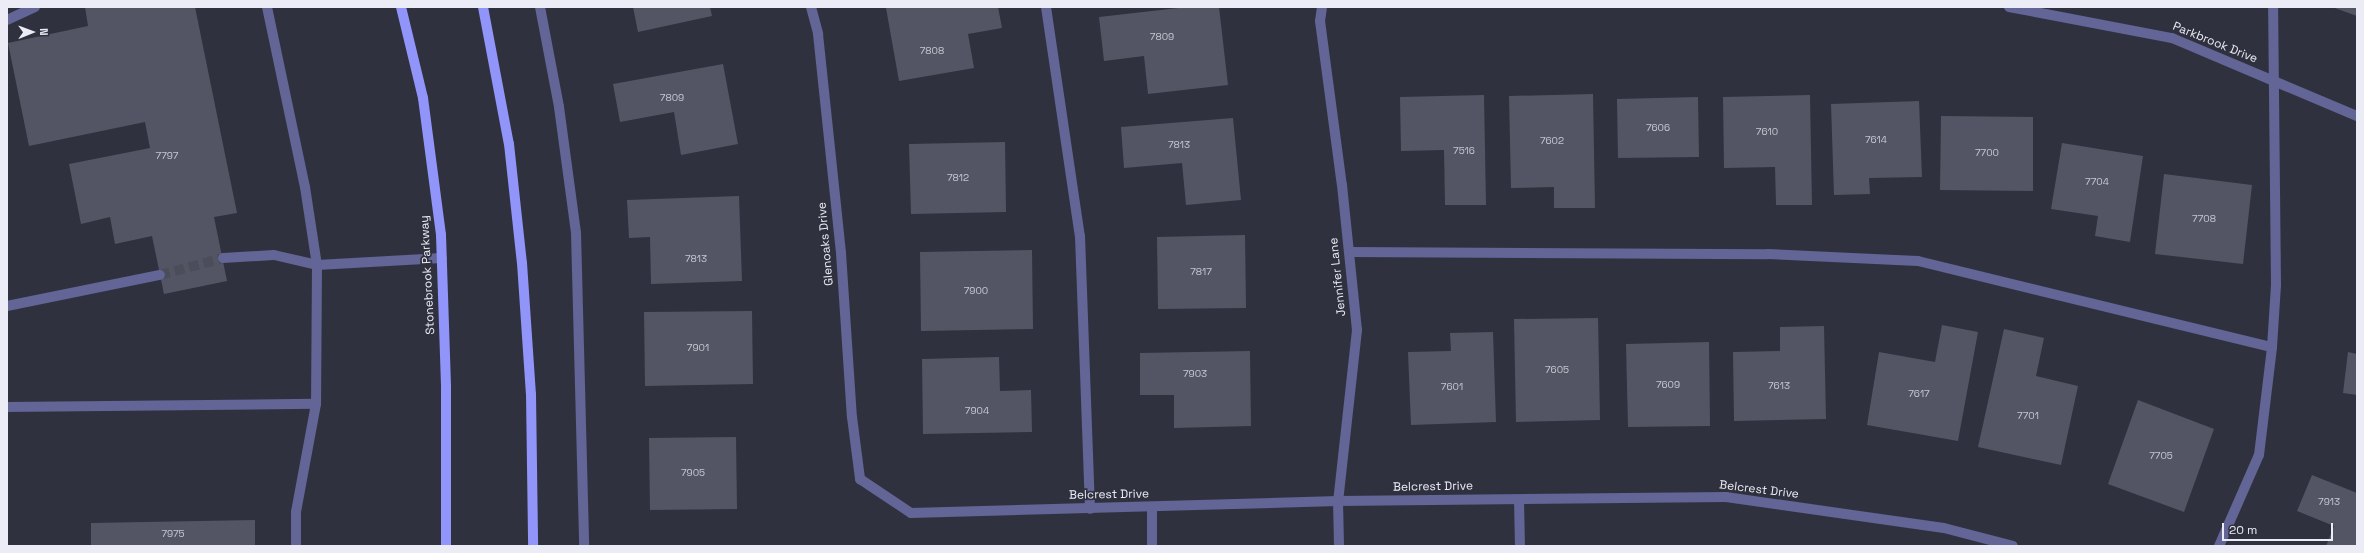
<!DOCTYPE html>
<html>
<head>
<meta charset="utf-8">
<style>
	body { margin:0 }
	#map { position:relative; width:2364px; height:553px; overflow:hidden; background:#30313f; font-family:"Space Grotesk",sans-serif }
	div>[style] { position:absolute }
	.building>* { inset:0; background:#535564 }
	.minor-tunnel>* { height:10px; margin-top:-5px; transform-origin:0; background:repeating-linear-gradient(90deg,#4c4d5a 0 10px,transparent 0 15px) }
	.minor>* { height:10px; margin:-5px; padding:0 5px; transform-origin:5px; border-radius:5px; background:#626595 }
	.major>* { height:10px; margin:-5px; padding:0 5px; transform-origin:5px; border-radius:5px; background:#9194f8 }
	span { translate:-50% -50%; white-space:nowrap; text-align:center; line-height:1.15; -webkit-text-stroke:3.5px #30313f; paint-order:stroke }
	.number-label { font-size:10px; color:#c5c6d1 }
	.number-label span { -webkit-text-stroke-width:0 }
	.street-label { font-size:12px; color:#ebecf5 }
	.frame { position:absolute; inset:0; border:8px solid #ebecf5; pointer-events:none }
	.north { position:absolute; left:12px; top:12px; width:40px; height:40px; -webkit-text-stroke:3px #30313f; paint-order:stroke; rotate:89deg; font-size:11px; font-weight:700; line-height:16px; text-align:center; color:#ebecf5 }
	.north::after { content:''; display:block; margin:auto; width:14px; height:18px; background:#ebecf5; clip-path:polygon(50% 0,100% 100%,50% 72%,0 100%) }
	.scale { position:absolute; left:2222px; top:523px; width:111px; height:18px; box-sizing:border-box; border:2px solid #ebecf5; border-top:0; padding-left:5px; font-size:12px; line-height:14px; white-space:nowrap; color:#ebecf5; -webkit-text-stroke:3px #30313f; paint-order:stroke }
</style>
</head>
<body>
<div id="map">
	<div class="building">
		<div style="clip-path:polygon(85px 7px,195px 7px,237px 213px,214px 217px,227px 281px,164px 294px,152px 236px,115px 244px,110px 217px,81px 224px,69px 164px,150px 148px,145px 122px,29px 146px,8px 43px,88px 26px)"></div>
		<div style="clip-path:polygon(633px 7px,710px 7px,712px 16px,638px 32px)"></div>
		<div style="clip-path:polygon(998px 7px,1002px 28px,968px 34px,974px 68px,899px 81px,886px 8px)"></div>
		<div style="clip-path:polygon(1187px 7px,1219px 7px,1228px 85px,1148px 94px,1144px 56px,1104px 61px,1099px 17px)"></div>
		<div style="clip-path:polygon(2332px 7px,2357px 7px,2357px 16px)"></div>
		<div style="clip-path:polygon(723px 64px,738px 144px,681px 155px,674px 112px,620px 122px,613px 84px)"></div>
		<div style="clip-path:polygon(1593px 94px,1595px 208px,1554px 208px,1554px 187px,1511px 188px,1509px 96px)"></div>
		<div style="clip-path:polygon(1484px 95px,1486px 205px,1445px 205px,1444px 150px,1401px 151px,1400px 97px)"></div>
		<div style="clip-path:polygon(1810px 95px,1812px 205px,1776px 205px,1775px 167px,1724px 168px,1723px 97px)"></div>
		<div style="clip-path:polygon(1698px 97px,1699px 157px,1618px 158px,1617px 99px)"></div>
		<div style="clip-path:polygon(1919px 101px,1922px 177px,1869px 178px,1870px 194px,1834px 195px,1831px 104px)"></div>
		<div style="clip-path:polygon(1941px 116px,2033px 117px,2033px 191px,1940px 190px)"></div>
		<div style="clip-path:polygon(1233px 118px,1241px 200px,1186px 205px,1182px 163px,1124px 168px,1121px 127px)"></div>
		<div style="clip-path:polygon(1005px 142px,1006px 212px,911px 214px,909px 144px)"></div>
		<div style="clip-path:polygon(2062px 143px,2143px 156px,2130px 242px,2095px 236px,2098px 216px,2051px 209px)"></div>
		<div style="clip-path:polygon(2164px 174px,2252px 185px,2243px 264px,2155px 254px)"></div>
		<div style="clip-path:polygon(739px 196px,742px 281px,651px 284px,650px 237px,629px 238px,627px 200px)"></div>
		<div style="clip-path:polygon(1245px 235px,1246px 308px,1158px 309px,1157px 237px)"></div>
		<div style="clip-path:polygon(1032px 250px,1033px 329px,921px 331px,920px 252px)"></div>
		<div style="clip-path:polygon(752px 311px,753px 384px,645px 386px,644px 312px)"></div>
		<div style="clip-path:polygon(1598px 318px,1600px 420px,1516px 422px,1514px 319px)"></div>
		<div style="clip-path:polygon(1942px 325px,1978px 332px,1958px 441px,1867px 425px,1879px 352px,1935px 362px)"></div>
		<div style="clip-path:polygon(1824px 326px,1826px 419px,1734px 421px,1733px 352px,1780px 351px,1780px 327px)"></div>
		<div style="clip-path:polygon(2004px 329px,2044px 338px,2036px 376px,2078px 386px,2061px 465px,1978px 447px)"></div>
		<div style="clip-path:polygon(1493px 332px,1496px 422px,1411px 425px,1408px 352px,1451px 351px,1450px 333px)"></div>
		<div style="clip-path:polygon(1709px 342px,1710px 426px,1628px 427px,1626px 344px)"></div>
		<div style="clip-path:polygon(1250px 351px,1251px 426px,1174px 428px,1174px 395px,1140px 395px,1140px 353px)"></div>
		<div style="clip-path:polygon(2348px 352px,2357px 354px,2357px 395px,2343px 393px)"></div>
		<div style="clip-path:polygon(999px 357px,1000px 391px,1031px 390px,1032px 432px,923px 434px,922px 359px)"></div>
		<div style="clip-path:polygon(2138px 400px,2214px 429px,2184px 512px,2108px 484px)"></div>
		<div style="clip-path:polygon(736px 437px,737px 509px,650px 510px,649px 438px)"></div>
		<div style="clip-path:polygon(2312px 475px,2357px 493px,2357px 546px,2326px 546px,2334px 526px,2297px 511px)"></div>
		<div style="clip-path:polygon(255px 520px,255px 546px,91px 546px,91px 523px)"></div>
	</div>
	<div class="minor-tunnel">
		<div style="left:160px;top:275px;width:65px;rotate:-15.1deg"></div>
	</div>
	<div class="minor">
		<div style="left:267px;top:7px;width:184px;rotate:78.1deg"></div>
		<div style="left:305px;top:187px;width:79px;rotate:81.3deg"></div>
		<div style="left:317px;top:265px;width:139px;rotate:90.4deg"></div>
		<div style="left:316px;top:404px;width:110px;rotate:100.5deg"></div>
		<div style="left:296px;top:512px;width:34px;rotate:90deg"></div>
		<div style="left:540px;top:7px;width:102px;rotate:79.2deg"></div>
		<div style="left:559px;top:107px;width:127px;rotate:82.3deg"></div>
		<div style="left:576px;top:233px;width:313px;rotate:88.5deg"></div>
		<div style="left:811px;top:7px;width:28px;rotate:75deg"></div>
		<div style="left:818px;top:34px;width:220px;rotate:84deg"></div>
		<div style="left:841px;top:253px;width:164px;rotate:86.2deg"></div>
		<div style="left:852px;top:417px;width:63px;rotate:82.6deg"></div>
		<div style="left:860px;top:479px;width:61px;rotate:33.7deg"></div>
		<div style="left:911px;top:513px;width:427px;rotate:-1.6deg"></div>
		<div style="left:1338px;top:501px;width:388px;rotate:-0.6deg"></div>
		<div style="left:1726px;top:497px;width:220px;rotate:8.1deg"></div>
		<div style="left:1944px;top:528px;width:71px;rotate:14.6deg"></div>
		<div style="left:1046px;top:7px;width:232px;rotate:81.6deg"></div>
		<div style="left:1080px;top:236px;width:273px;rotate:87.9deg"></div>
		<div style="left:1322px;top:7px;width:14px;rotate:98deg"></div>
		<div style="left:1320px;top:21px;width:165px;rotate:82.4deg"></div>
		<div style="left:1342px;top:185px;width:146px;rotate:84.1deg"></div>
		<div style="left:1357px;top:330px;width:172px;rotate:96.3deg"></div>
		<div style="left:1338px;top:501px;width:45px;rotate:88.7deg"></div>
		<div style="left:2009px;top:7px;width:166px;rotate:10.8deg"></div>
		<div style="left:2172px;top:38px;width:201px;rotate:22.9deg"></div>
		<div style="left:7px;top:20px;width:31px;rotate:-25deg"></div>
		<div style="left:1349px;top:252px;width:419px;rotate:0.3deg"></div>
		<div style="left:1768px;top:254px;width:150px;rotate:2.7deg"></div>
		<div style="left:1918px;top:261px;width:364px;rotate:13.7deg"></div>
		<div style="left:223px;top:258px;width:51px;rotate:-3.4deg"></div>
		<div style="left:274px;top:255px;width:44px;rotate:13.1deg"></div>
		<div style="left:317px;top:265px;width:125px;rotate:-3.2deg"></div>
		<div style="left:7px;top:306px;width:156px;rotate:-11.5deg"></div>
		<div style="left:7px;top:407px;width:309px;rotate:-0.6deg"></div>
		<div style="left:1519px;top:500px;width:46px;rotate:88.8deg"></div>
		<div style="left:1152px;top:507px;width:39px;rotate:90deg"></div>
		<div style="left:2219px;top:546px;width:99px;rotate:-66.3deg"></div>
		<div style="left:2259px;top:455px;width:109px;rotate:-83.1deg"></div>
		<div style="left:2272px;top:347px;width:62px;rotate:-86.3deg"></div>
		<div style="left:2276px;top:285px;width:278px;rotate:-90.6deg"></div>
	</div>
	<div class="major">
		<div style="left:401px;top:7px;width:94px;rotate:76.4deg"></div>
		<div style="left:423px;top:98px;width:138px;rotate:82.5deg"></div>
		<div style="left:441px;top:235px;width:151px;rotate:88.1deg"></div>
		<div style="left:446px;top:386px;width:160px;rotate:90deg"></div>
		<div style="left:483px;top:7px;width:139px;rotate:79.3deg"></div>
		<div style="left:509px;top:144px;width:120px;rotate:83.8deg"></div>
		<div style="left:522px;top:263px;width:131px;rotate:86.1deg"></div>
		<div style="left:531px;top:394px;width:152px;rotate:89.2deg"></div>
	</div>
	<div class="number-label">
		<span style="left:1162px;top:37px">7809</span>
		<span style="left:932px;top:51px">7808</span>
		<span style="left:672px;top:98px">7809</span>
		<span style="left:1658px;top:128px">7606</span>
		<span style="left:1767px;top:132px">7610</span>
		<span style="left:1876px;top:140px">7614</span>
		<span style="left:1552px;top:141px">7602</span>
		<span style="left:1179px;top:145px">7813</span>
		<span style="left:1464px;top:151px">7516</span>
		<span style="left:1987px;top:153px">7700</span>
		<span style="left:167px;top:156px">7797</span>
		<span style="left:958px;top:178px">7812</span>
		<span style="left:2097px;top:182px">7704</span>
		<span style="left:2204px;top:219px">7708</span>
		<span style="left:696px;top:259px">7813</span>
		<span style="left:1201px;top:272px">7817</span>
		<span style="left:976px;top:291px">7900</span>
		<span style="left:698px;top:348px">7901</span>
		<span style="left:1557px;top:370px">7605</span>
		<span style="left:1195px;top:374px">7903</span>
		<span style="left:1668px;top:385px">7609</span>
		<span style="left:1779px;top:386px">7613</span>
		<span style="left:1452px;top:387px">7601</span>
		<span style="left:1919px;top:394px">7617</span>
		<span style="left:977px;top:411px">7904</span>
		<span style="left:2028px;top:416px">7701</span>
		<span style="left:2161px;top:456px">7705</span>
		<span style="left:693px;top:473px">7905</span>
		<span style="left:2329px;top:502px">7913</span>
		<span style="left:173px;top:534px">7975</span>
	</div>
	<div class="street-label">
		<span style="left:2215px;top:43px;rotate:22deg">Parkbrook Drive</span>
		<span style="left:826px;top:244px;rotate:-95deg">Glenoaks Drive</span>
		<span style="left:428px;top:275px;rotate:-93deg">Stonebrook Parkway</span>
		<span style="left:1338px;top:277px;rotate:-96deg">Jennifer Lane</span>
		<span style="left:1433px;top:487px;rotate:-1deg">Belcrest Drive</span>
		<span style="left:1759px;top:490px;rotate:7deg">Belcrest Drive</span>
		<span style="left:1109px;top:495px;rotate:-1deg">Belcrest Drive</span>
	</div>
	<div class="frame"></div>
	<div class="north">N</div>
	<div class="scale">20 m</div>
</div>
</body>
</html>
